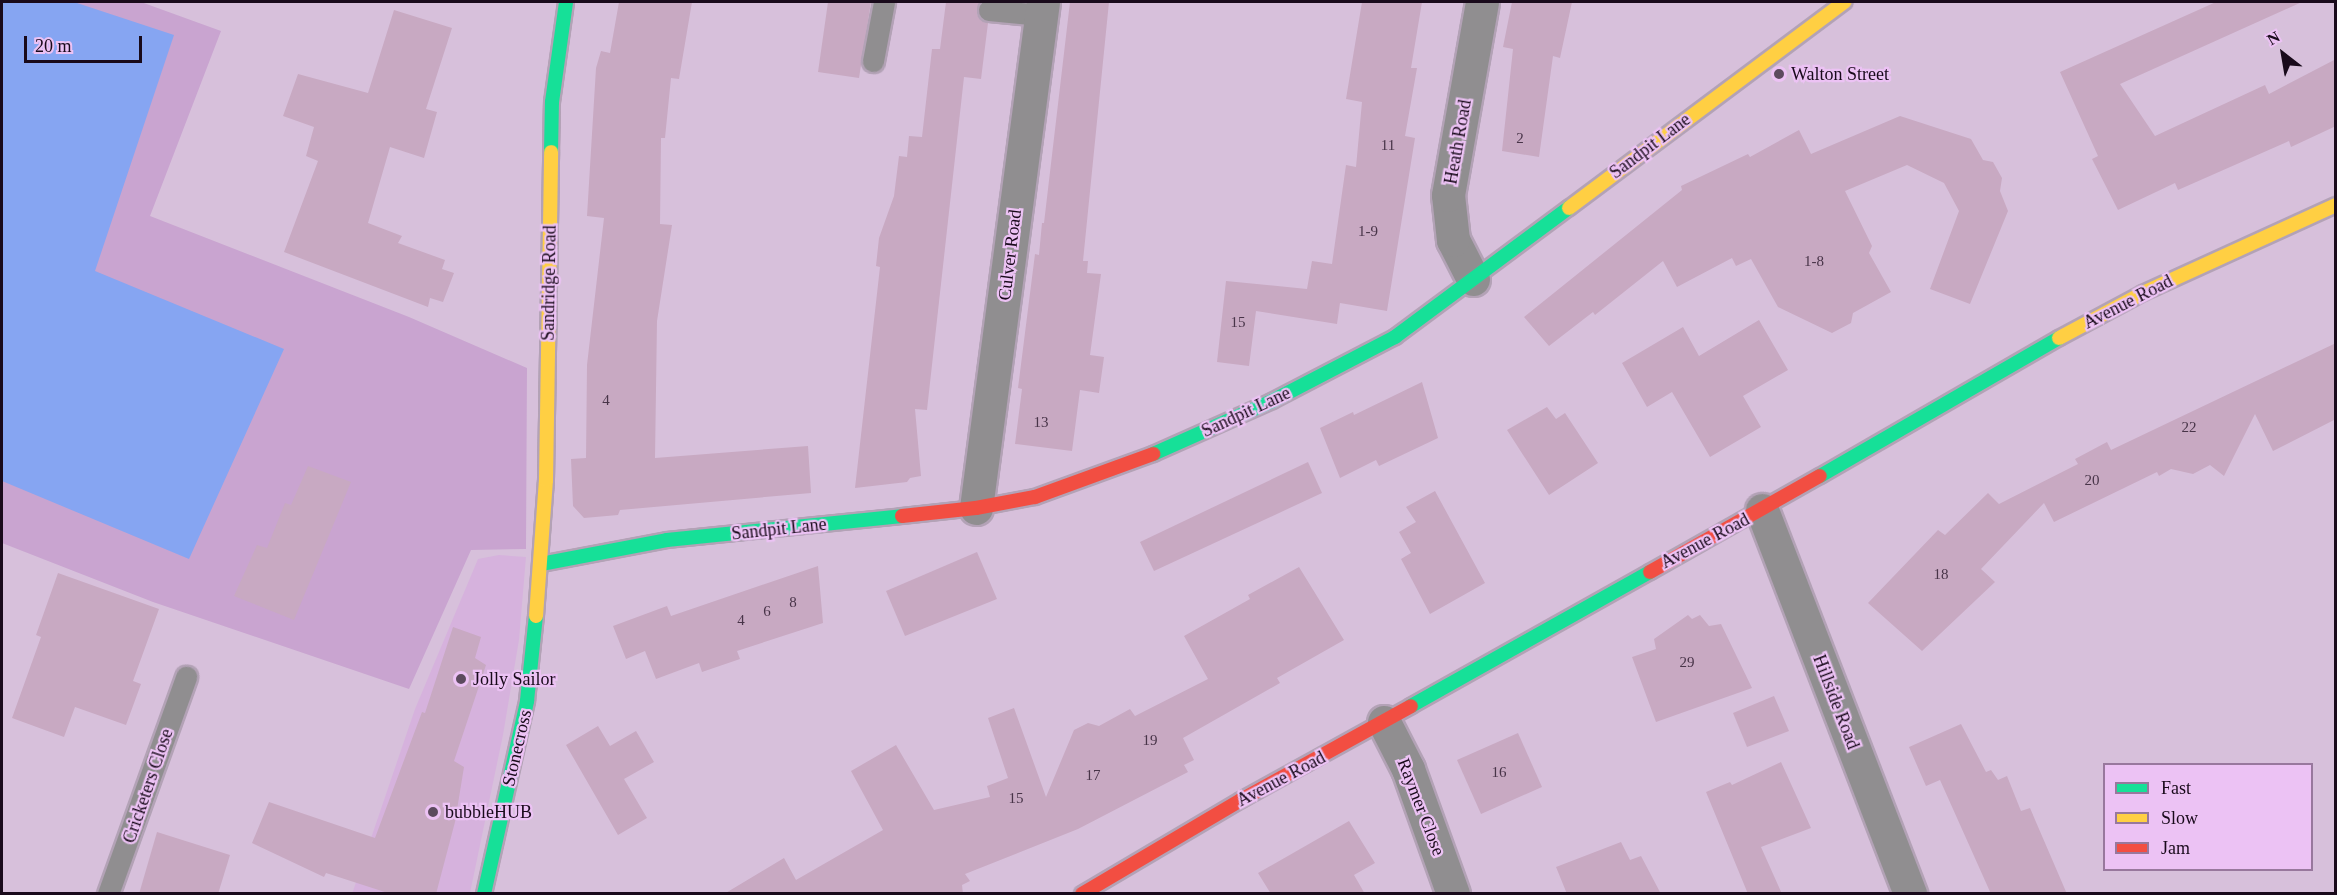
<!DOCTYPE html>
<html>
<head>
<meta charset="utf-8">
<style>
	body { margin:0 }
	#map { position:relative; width:2337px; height:895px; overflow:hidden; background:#d7c0db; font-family:"Times New Roman",serif }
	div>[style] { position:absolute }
	.built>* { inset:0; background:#d6b2dd }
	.green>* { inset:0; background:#c9a4d0 }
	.water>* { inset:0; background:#86a5f2 }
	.building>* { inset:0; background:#c8a9c2 }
	.roads { filter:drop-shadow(2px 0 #b3a2b6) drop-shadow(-2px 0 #b3a2b6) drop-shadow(0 2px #b3a2b6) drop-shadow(0 -2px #b3a2b6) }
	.lane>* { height:21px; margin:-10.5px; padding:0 10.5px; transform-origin:10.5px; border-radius:10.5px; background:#908e90 }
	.street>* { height:33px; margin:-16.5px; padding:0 16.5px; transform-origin:16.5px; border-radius:16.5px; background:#908e90 }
	.fast>* { height:14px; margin:-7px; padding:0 7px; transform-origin:7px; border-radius:7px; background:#16e098 }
	.slow>* { height:14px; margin:-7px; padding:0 7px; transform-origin:7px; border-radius:7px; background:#ffcf43 }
	.jam>* { height:14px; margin:-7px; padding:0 7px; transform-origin:7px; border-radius:7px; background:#f24e42 }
	.dots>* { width:16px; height:16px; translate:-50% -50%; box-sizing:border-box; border:3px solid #ecc2f4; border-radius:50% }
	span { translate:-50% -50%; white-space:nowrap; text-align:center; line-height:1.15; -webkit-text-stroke:4.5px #ecc2f4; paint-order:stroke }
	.number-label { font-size:15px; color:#483448 }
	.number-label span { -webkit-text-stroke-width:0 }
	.poi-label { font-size:18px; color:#190a1b }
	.left { translate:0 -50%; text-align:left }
	.street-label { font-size:18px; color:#190a1b }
	.frame { position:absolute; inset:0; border:3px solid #190a1b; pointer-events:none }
	.legend { position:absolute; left:2103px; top:763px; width:210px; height:108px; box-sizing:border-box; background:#ecc2f4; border:2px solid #98789d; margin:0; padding:8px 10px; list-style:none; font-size:18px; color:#190a1b }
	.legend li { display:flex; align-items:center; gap:12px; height:30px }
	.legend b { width:30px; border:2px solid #98789d }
	.north { position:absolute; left:2253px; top:24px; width:60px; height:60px; -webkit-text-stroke:4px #ecc2f4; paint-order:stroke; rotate:329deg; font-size:16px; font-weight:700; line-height:24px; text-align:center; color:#190a1b }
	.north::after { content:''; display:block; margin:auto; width:21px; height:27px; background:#190a1b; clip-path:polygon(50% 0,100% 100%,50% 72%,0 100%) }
	.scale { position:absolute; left:24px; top:36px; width:118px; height:27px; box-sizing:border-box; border:3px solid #190a1b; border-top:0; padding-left:8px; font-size:18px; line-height:21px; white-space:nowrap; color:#190a1b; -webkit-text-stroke:4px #ecc2f4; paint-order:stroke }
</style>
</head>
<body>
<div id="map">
	<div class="built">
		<div style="clip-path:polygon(499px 555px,526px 557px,519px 640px,503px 735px,470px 893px,352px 894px,415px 709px,478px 559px)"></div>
	</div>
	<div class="green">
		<div style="clip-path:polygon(2px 2px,141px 2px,221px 31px,150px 216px,409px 317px,527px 368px,526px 549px,471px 550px,409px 689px,153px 602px,2px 543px)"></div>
	</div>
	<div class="water">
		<div style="clip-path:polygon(2px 2px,74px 2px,174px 35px,95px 271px,284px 349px,189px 559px,2px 481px)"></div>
	</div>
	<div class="building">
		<div style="clip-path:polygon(619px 2px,692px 2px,679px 79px,671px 78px,665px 138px,661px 138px,660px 224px,672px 225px,657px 321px,655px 458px,808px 446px,811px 493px,620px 510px,618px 515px,584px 518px,573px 506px,571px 459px,586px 458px,587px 365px,604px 218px,587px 216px,596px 68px,601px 51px,610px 53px)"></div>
		<div style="clip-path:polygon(828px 2px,871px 2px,859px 78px,818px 72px)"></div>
		<div style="clip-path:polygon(946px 2px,980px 2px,977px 15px,988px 23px,981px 79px,964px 77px,927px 410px,915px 409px,921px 476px,910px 478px,907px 482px,855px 488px,880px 267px,876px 266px,879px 238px,894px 196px,899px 156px,907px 157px,909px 136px,922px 137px,932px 49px,940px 49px)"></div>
		<div style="clip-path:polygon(1070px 2px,1109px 2px,1083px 261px,1088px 261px,1087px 273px,1101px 274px,1090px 355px,1104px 357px,1099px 393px,1080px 390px,1072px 451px,1015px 444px,1022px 389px,1018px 388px,1035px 254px,1039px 255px,1042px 223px,1044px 223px)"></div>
		<div style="clip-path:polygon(1362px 2px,1422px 2px,1411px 68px,1417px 68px,1405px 136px,1415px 138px,1387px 311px,1340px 303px,1337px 324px,1256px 311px,1249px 366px,1217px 362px,1226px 281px,1307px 289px,1312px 261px,1332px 264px,1346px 165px,1356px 167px,1362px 102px,1346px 99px)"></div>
		<div style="clip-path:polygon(1512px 2px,1572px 2px,1560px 58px,1553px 56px,1539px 157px,1502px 151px,1513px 49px,1503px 47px)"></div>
		<div style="clip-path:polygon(2216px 2px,2302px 2px,2120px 84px,2155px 136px,2265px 85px,2269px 94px,2336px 59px,2336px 126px,2291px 147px,2289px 141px,2178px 190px,2175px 183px,2118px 210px,2092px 159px,2098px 156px,2060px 72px)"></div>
		<div style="clip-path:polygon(394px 10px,452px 28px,426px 109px,437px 112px,424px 158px,390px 147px,368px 223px,402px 236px,398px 243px,445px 260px,442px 269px,454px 273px,443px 302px,430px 298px,428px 307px,284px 252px,318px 161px,306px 156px,314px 127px,283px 116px,298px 74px,368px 93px)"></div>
		<div style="clip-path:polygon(1900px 116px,1971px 139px,1983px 160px,1993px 162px,2002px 178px,2000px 191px,2008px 211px,1970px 304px,1930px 289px,1959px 211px,1944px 183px,1907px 165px,1845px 191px,1872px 246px,1869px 253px,1891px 292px,1853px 313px,1851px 323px,1832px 333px,1778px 307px,1751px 259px,1736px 266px,1732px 258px,1677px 287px,1663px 261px,1595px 315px,1593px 312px,1549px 346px,1524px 317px,1682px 190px,1681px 186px,1748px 154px,1750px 157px,1799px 130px,1811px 154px)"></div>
		<div style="clip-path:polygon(1759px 320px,1788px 370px,1743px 396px,1761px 427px,1710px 457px,1672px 392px,1647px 407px,1622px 363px,1683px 327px,1699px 356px)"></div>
		<div style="clip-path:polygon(2336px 343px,2336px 419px,2273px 451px,2255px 414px,2224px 476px,2210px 465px,2193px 474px,2171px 469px,2159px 476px,2157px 472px,2054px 522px,2044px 503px,1981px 569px,1995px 582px,1922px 651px,1868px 603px,1938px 530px,1945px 535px,1988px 493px,1999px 504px,2078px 464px,2075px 459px,2107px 442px,2111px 450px)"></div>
		<div style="clip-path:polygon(1422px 382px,1438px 438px,1379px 466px,1376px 460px,1340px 478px,1320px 428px,1353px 412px,1354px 415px)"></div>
		<div style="clip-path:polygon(1547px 407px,1556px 419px,1565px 413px,1598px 463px,1549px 495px,1507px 430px)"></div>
		<div style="clip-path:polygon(1308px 462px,1322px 493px,1154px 571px,1140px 542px)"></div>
		<div style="clip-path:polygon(308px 466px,351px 482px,294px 620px,234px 596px,257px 545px,267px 548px,285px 503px,291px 505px)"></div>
		<div style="clip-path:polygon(1435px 491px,1485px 583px,1430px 614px,1401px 559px,1411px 553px,1399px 532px,1416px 522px,1406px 507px)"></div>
		<div style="clip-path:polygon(977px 552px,997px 599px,905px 636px,886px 591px)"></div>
		<div style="clip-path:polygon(818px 566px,823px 623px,737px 651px,740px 659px,702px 672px,699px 663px,656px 679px,645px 651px,626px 659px,613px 626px,667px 606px,671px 616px)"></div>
		<div style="clip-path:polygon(1299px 567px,1344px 640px,1277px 678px,1280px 683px,1183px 738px,1194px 760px,1184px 765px,1188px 772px,1078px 829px,965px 874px,970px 881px,962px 885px,963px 894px,724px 894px,784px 858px,796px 880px,883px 830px,851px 771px,896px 745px,934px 810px,990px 797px,987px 786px,1008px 778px,988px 718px,1014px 708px,1046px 797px,1074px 730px,1088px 723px,1099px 726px,1130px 709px,1135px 716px,1208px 679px,1184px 636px,1250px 599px,1248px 595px)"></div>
		<div style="clip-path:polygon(58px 573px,159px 609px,133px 681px,141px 684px,126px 725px,75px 707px,64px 737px,12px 718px,41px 637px,36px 635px)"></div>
		<div style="clip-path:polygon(1688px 615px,1692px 619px,1700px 615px,1709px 626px,1721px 624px,1752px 688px,1656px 722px,1632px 657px,1656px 649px,1654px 639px)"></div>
		<div style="clip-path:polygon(453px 627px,481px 637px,475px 658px,486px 665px,454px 761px,464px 767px,455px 822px,436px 894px,391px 894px,326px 873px,324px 877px,252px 843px,269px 802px,375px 838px,422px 712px,425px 713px)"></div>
		<div style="clip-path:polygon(1774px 696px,1789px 731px,1747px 747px,1733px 713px)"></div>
		<div style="clip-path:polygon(1961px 724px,1986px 772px,1991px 770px,1998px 780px,2007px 776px,2021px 811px,2030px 808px,2067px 894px,1991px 894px,1940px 780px,1926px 786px,1909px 747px)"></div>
		<div style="clip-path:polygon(598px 726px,610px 746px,636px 731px,654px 762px,624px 779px,647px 818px,618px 835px,566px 745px)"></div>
		<div style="clip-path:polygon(1518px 733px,1542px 787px,1481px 814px,1457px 760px)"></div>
		<div style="clip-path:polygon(1781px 762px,1811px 828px,1761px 847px,1782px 894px,1748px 894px,1706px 792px,1730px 782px,1732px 785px)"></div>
		<div style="clip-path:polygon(1349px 821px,1375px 863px,1354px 875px,1365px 894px,1271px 894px,1258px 873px)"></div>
		<div style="clip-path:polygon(157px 832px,230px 855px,218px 894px,139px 894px)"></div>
		<div style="clip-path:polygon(1621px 842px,1630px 860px,1641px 856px,1661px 894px,1567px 894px,1556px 867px)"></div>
	</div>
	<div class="roads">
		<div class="lane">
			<div style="left:989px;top:10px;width:52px;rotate:5.5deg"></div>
			<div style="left:873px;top:61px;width:60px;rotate:-79.4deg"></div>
			<div style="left:108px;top:894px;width:231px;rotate:-70.2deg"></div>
		</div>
		<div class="street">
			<div style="left:1473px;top:279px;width:44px;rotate:-117.1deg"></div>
			<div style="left:1453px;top:240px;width:45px;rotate:-96.3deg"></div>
			<div style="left:1448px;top:195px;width:196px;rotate:-80deg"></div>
			<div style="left:976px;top:508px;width:510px;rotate:-82.46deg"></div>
			<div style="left:1762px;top:510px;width:412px;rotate:68.9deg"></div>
			<div style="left:1384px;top:722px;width:53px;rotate:62.9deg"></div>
			<div style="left:1408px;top:769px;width:133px;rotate:70.2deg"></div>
		</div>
		<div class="fast">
			<div style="left:551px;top:152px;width:50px;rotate:-88.9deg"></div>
			<div style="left:552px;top:102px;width:101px;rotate:-82deg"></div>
			<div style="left:1153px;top:454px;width:130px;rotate:-24deg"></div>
			<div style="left:1272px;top:401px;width:139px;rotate:-27.5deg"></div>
			<div style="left:1395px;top:337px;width:217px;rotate:-36.6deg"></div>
			<div style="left:1820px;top:476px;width:276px;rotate:-30deg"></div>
			<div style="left:541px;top:564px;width:128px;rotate:-10.8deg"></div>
			<div style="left:667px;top:540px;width:236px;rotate:-5.8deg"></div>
			<div style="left:1411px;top:706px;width:274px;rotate:-29.3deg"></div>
			<div style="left:484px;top:894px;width:198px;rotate:-77.4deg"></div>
			<div style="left:527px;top:701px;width:85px;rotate:-84deg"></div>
		</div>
		<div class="slow">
			<div style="left:1569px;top:208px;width:344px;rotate:-36.8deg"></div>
			<div style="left:2059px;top:338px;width:95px;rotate:-28.2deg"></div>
			<div style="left:2143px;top:293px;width:212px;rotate:-24.5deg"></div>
			<div style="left:536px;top:616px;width:136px;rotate:-85.8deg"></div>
			<div style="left:546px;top:480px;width:328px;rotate:-89.1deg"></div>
		</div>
		<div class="jam">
			<div style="left:902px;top:516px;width:74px;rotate:-6.2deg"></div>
			<div style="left:976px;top:508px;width:60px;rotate:-10.6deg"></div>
			<div style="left:1035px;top:497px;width:126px;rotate:-20deg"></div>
			<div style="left:1650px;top:572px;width:195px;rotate:-29.5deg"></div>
			<div style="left:1082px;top:894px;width:185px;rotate:-30.6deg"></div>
			<div style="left:1241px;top:800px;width:194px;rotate:-28.9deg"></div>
		</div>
	</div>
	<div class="dots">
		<div style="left:1779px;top:74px;background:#5c4a5e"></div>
		<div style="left:461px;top:679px;background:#5c4a5e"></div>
		<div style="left:433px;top:812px;background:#5c4a5e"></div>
	</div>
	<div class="number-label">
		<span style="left:1520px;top:139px">2</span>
		<span style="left:1388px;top:146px">11</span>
		<span style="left:1368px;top:232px">1-9</span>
		<span style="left:1814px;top:262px">1-8</span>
		<span style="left:1238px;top:323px">15</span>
		<span style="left:606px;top:401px">4</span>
		<span style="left:1041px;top:423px">13</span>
		<span style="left:2189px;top:428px">22</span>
		<span style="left:2092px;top:481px">20</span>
		<span style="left:1941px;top:575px">18</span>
		<span style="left:793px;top:603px">8</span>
		<span style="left:767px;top:612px">6</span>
		<span style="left:741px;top:621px">4</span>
		<span style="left:1687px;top:663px">29</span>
		<span style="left:1150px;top:741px">19</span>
		<span style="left:1499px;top:773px">16</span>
		<span style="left:1093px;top:776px">17</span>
		<span style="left:1016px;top:799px">15</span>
	</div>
	<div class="poi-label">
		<span class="left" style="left:1791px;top:74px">Walton Street</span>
		<span class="left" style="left:473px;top:679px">Jolly Sailor</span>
		<span class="left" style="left:445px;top:812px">bubbleHUB</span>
	</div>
	<div class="street-label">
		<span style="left:1458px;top:142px;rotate:-80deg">Heath Road</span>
		<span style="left:1650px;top:146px;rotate:-37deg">Sandpit Lane</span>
		<span style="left:1010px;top:255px;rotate:-83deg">Culver Road</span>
		<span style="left:549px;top:283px;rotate:-89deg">Sandridge Road</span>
		<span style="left:2128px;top:302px;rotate:-27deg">Avenue Road</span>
		<span style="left:1246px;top:412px;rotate:-25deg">Sandpit Lane</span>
		<span style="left:779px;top:529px;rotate:-6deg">Sandpit Lane</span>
		<span style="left:1705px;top:541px;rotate:-28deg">Avenue Road</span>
		<span style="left:1836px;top:702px;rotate:69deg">Hillside Road</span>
		<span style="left:517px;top:748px;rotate:-77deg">Stonecross</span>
		<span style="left:1281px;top:779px;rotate:-28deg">Avenue Road</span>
		<span style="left:148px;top:786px;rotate:-71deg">Cricketers Close</span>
		<span style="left:1421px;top:807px;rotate:69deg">Raymer Close</span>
	</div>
	<div class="frame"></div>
	<ul class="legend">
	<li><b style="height:8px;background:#16e098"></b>Fast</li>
	<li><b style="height:8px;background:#ffcf43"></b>Slow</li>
	<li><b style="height:8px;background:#f24e42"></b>Jam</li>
	</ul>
	<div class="north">N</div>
	<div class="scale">20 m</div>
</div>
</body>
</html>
